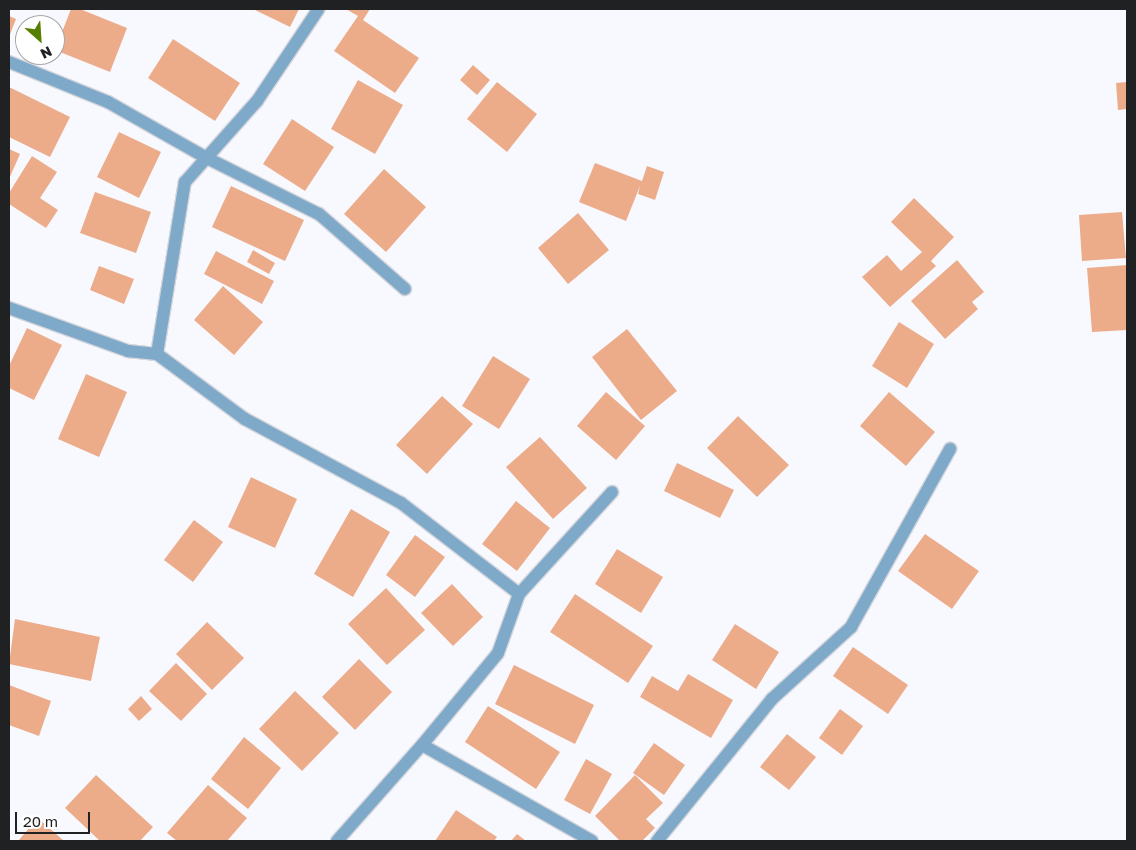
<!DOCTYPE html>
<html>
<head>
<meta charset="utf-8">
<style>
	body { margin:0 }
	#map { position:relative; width:1136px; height:850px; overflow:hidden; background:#f8f9ff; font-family:"Golos Text",sans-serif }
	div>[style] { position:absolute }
	.building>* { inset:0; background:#ecac8a }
	.roads { filter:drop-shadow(1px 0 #d5d6dc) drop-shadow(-1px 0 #d5d6dc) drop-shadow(0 1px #d5d6dc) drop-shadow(0 -1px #d5d6dc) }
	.minor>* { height:12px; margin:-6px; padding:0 6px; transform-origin:6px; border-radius:6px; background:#7ea9c9 }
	span { translate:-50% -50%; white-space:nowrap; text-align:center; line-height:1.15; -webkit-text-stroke:5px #fff; paint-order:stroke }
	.frame { position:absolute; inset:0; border:10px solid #202123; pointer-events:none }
	.north { position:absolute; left:15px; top:15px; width:50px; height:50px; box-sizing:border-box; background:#fff; border:1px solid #a6a6a7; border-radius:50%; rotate:154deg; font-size:14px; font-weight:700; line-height:20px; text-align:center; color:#202123 }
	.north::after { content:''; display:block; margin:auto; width:18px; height:22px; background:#567f00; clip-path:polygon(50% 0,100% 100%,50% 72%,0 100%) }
	.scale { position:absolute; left:15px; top:812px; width:75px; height:22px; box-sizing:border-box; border:2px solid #202123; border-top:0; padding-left:6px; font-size:15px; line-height:18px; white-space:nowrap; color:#202123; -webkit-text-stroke:4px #fff; paint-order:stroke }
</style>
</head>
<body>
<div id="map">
	<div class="building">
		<div style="clip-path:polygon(71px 9px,80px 9px,127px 28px,110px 72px,55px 50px)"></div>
		<div style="clip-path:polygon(253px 9px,299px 9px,290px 27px)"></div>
		<div style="clip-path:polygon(346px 9px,370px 9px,363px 20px,419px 58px,395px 93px,334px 51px,358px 16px)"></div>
		<div style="clip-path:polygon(9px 16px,16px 19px,9px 37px)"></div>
		<div style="clip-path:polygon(173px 39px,240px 83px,215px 121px,148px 78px)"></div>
		<div style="clip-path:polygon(473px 65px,490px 80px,477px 95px,460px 80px)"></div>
		<div style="clip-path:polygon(358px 80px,403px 105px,375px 154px,331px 129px)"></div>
		<div style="clip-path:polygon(497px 82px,537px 114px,507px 152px,467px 119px)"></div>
		<div style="clip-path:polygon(1127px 82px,1127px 109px,1118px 110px,1116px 83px)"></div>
		<div style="clip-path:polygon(9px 87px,70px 117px,50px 157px,9px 137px)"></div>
		<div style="clip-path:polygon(292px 119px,334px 147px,305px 191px,263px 164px)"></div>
		<div style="clip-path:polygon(119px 132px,161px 152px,139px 198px,97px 177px)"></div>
		<div style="clip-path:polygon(9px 149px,20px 154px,9px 179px)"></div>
		<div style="clip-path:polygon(32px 156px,57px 172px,40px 198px,58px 210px,46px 228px,9px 204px,9px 193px)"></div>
		<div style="clip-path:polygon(595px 163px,642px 181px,647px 166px,664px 172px,655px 200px,638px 194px,640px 186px,626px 221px,579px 202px)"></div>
		<div style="clip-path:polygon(384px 169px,426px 207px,386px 252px,344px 214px)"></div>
		<div style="clip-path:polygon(231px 186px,304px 220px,285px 261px,212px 227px)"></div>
		<div style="clip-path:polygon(95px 192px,151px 212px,136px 253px,80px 233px)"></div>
		<div style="clip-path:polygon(914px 198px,954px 237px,931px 261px,936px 266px,890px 307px,862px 277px,887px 255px,901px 271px,922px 252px,891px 222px)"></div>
		<div style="clip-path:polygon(1122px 212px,1126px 258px,1082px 261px,1079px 215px)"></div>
		<div style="clip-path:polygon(578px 213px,609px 250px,568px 284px,538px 248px)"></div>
		<div style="clip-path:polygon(253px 250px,275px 263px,269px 274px,247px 262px)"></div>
		<div style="clip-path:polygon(216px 251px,274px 281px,262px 304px,204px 274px)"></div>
		<div style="clip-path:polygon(957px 260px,984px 292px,972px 302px,978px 309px,945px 339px,911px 301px)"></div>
		<div style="clip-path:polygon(1127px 265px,1127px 330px,1092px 332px,1087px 268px)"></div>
		<div style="clip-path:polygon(99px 266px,134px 279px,124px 304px,90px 290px)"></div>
		<div style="clip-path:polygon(223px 286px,263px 322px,234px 355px,194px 320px)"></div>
		<div style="clip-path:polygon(899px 322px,934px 344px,907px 388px,872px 366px)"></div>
		<div style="clip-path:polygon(27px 328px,62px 345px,34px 400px,9px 388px,9px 366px)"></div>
		<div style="clip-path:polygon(627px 329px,677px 391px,641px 420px,592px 357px)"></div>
		<div style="clip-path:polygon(493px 356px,530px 379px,499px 429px,462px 406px)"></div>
		<div style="clip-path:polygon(86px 374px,127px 392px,99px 457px,58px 439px)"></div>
		<div style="clip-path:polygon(606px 392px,645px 426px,616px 460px,577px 426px)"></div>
		<div style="clip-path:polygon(889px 392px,935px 432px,906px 466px,860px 426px)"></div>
		<div style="clip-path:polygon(442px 396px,473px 424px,427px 474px,396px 445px)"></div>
		<div style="clip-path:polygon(738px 416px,789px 465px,757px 497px,707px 448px)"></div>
		<div style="clip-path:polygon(540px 437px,587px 488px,553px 519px,506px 467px)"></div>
		<div style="clip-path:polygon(677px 463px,734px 490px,720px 518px,664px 491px)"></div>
		<div style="clip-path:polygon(251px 477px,297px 499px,275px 548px,228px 527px)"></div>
		<div style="clip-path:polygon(516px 501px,550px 528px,517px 571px,482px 544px)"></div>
		<div style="clip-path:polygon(351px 509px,390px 532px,353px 597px,314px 574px)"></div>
		<div style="clip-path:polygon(194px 520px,223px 542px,193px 582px,164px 560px)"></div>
		<div style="clip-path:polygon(925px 534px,979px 571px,952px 609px,898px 571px)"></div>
		<div style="clip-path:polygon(415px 535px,445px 557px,415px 597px,386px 575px)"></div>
		<div style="clip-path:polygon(617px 549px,663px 577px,641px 613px,595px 584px)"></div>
		<div style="clip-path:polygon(452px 584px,483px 617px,453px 646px,421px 613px)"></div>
		<div style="clip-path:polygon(386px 588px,425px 630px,387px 665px,348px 624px)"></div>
		<div style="clip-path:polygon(575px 594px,653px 646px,628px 683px,550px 632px)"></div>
		<div style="clip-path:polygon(15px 619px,100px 637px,91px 681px,9px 664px)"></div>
		<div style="clip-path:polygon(207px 622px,244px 658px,212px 690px,176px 654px)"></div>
		<div style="clip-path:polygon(735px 624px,779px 652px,756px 689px,712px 660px)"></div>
		<div style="clip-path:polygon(853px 647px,908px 685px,888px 714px,833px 676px)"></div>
		<div style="clip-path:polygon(359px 659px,392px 692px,355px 730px,322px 697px)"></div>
		<div style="clip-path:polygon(176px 663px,207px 694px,181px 721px,149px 691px)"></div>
		<div style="clip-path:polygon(514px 665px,594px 705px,575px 744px,495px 704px)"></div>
		<div style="clip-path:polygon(688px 674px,733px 700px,711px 738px,640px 697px,652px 676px,678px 691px)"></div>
		<div style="clip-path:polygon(9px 685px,51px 701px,39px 736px,9px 725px)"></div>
		<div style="clip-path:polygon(295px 691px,339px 733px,302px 771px,259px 729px)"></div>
		<div style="clip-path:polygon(141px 696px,152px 709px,139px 721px,128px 709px)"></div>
		<div style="clip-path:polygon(488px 706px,560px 752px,536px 789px,465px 742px)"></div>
		<div style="clip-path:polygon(840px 709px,863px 726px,842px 755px,819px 738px)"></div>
		<div style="clip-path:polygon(787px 734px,816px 757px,789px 790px,760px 767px)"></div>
		<div style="clip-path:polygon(244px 737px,281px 768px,248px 809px,211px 779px)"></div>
		<div style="clip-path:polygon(654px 743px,685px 765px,664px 795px,633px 773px)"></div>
		<div style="clip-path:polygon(586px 759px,612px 774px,590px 814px,564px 800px)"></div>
		<div style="clip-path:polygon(96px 775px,153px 827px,140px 841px,100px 841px,65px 808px)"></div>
		<div style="clip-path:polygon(635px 775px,663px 803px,646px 819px,655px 828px,642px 841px,620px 841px,595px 816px)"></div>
		<div style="clip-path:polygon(208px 785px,247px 818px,227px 841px,177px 841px,167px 833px)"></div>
		<div style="clip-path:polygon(456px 810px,497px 837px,494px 841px,435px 841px)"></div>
		<div style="clip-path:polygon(38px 818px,64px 841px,18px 841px)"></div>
		<div style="clip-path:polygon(517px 834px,526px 841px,511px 841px)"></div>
	</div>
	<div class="roads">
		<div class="minor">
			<div style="left:9px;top:62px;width:107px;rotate:22deg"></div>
			<div style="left:108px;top:102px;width:112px;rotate:29.6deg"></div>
			<div style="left:205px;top:157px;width:127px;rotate:26.6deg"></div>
			<div style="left:319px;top:214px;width:114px;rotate:41.1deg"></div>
			<div style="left:9px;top:308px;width:127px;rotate:19.9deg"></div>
			<div style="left:128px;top:351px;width:29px;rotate:6deg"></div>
			<div style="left:157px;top:354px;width:109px;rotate:36.5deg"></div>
			<div style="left:245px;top:419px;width:177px;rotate:28.3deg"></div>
			<div style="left:401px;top:503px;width:149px;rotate:37.6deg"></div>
			<div style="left:157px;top:354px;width:174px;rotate:-80.8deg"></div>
			<div style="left:185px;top:182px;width:108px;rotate:-48.4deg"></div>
			<div style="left:257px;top:101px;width:110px;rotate:-56.2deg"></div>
			<div style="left:337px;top:841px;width:128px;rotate:-48.5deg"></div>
			<div style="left:592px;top:841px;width:195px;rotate:-150.5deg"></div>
			<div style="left:422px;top:745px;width:119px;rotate:-50.4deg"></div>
			<div style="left:498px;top:653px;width:63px;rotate:-70.4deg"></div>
			<div style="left:519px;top:594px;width:138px;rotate:-47.6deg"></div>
			<div style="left:657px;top:841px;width:183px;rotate:-51deg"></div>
			<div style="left:772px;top:699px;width:107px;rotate:-42.3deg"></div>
			<div style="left:851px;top:627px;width:204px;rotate:-60.9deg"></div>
		</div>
	</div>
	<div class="frame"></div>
	<div class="north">N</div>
	<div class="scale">20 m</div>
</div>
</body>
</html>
